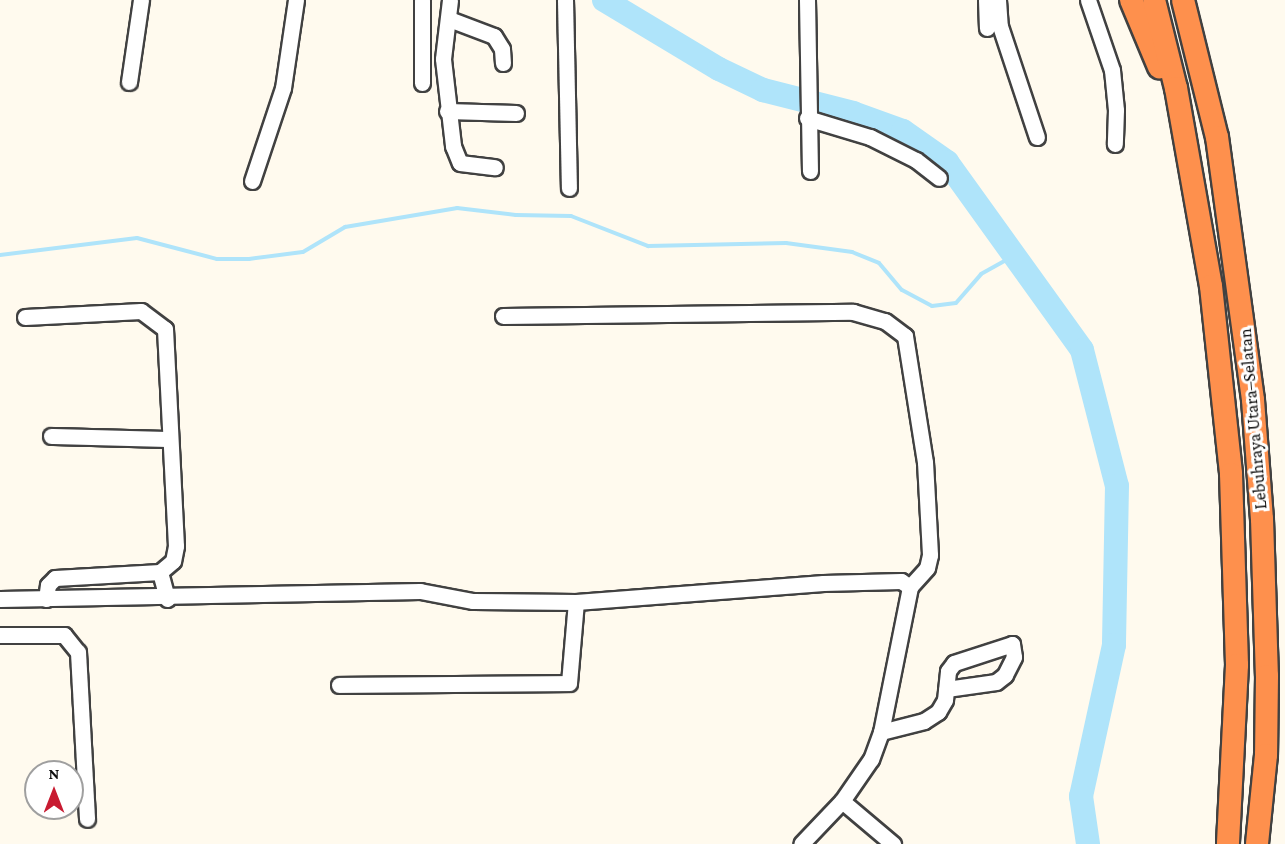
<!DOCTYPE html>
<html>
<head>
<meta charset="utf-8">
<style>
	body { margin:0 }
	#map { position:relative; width:1285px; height:844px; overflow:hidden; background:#fffaee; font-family:"Crimson Pro",serif }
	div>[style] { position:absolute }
	.stream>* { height:4px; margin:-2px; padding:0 2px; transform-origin:2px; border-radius:2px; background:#afe4fa }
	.river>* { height:24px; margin:-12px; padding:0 12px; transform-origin:12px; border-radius:12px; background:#afe4fa }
	.roads { filter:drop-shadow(2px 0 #414141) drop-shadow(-2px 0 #414141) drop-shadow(0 2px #414141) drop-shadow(0 -2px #414141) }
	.minor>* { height:15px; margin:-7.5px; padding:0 7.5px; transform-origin:7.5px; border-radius:7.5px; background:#fff }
	.highway>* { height:22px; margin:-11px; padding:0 11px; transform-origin:11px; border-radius:11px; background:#fe904d }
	span { translate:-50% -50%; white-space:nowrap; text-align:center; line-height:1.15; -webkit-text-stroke:6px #fff; paint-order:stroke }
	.street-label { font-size:18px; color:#0e0e0e }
	.north { position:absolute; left:24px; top:760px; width:60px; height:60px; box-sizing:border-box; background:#fff; border:2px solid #9f9f9f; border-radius:50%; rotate:0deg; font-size:16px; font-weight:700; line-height:24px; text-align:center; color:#0e0e0e }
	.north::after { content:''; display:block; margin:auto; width:21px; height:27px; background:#c81b31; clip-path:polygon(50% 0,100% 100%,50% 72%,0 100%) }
</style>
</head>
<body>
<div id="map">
	<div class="stream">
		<div style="left:0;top:255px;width:138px;rotate:-7.1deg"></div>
		<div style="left:137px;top:238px;width:83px;rotate:14.7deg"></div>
		<div style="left:217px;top:259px;width:32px"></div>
		<div style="left:249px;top:259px;width:54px;rotate:-7.4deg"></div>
		<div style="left:303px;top:252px;width:49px;rotate:-30.8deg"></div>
		<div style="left:345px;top:227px;width:114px;rotate:-9.6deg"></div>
		<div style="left:457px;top:208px;width:59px;rotate:6.8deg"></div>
		<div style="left:516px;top:215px;width:55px;rotate:1deg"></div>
		<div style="left:571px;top:216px;width:83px;rotate:21.3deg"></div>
		<div style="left:648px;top:246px;width:138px;rotate:-1.2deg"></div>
		<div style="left:786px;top:243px;width:67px;rotate:7.8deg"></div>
		<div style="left:852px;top:252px;width:29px;rotate:22deg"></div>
		<div style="left:879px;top:263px;width:35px;rotate:50deg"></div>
		<div style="left:902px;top:290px;width:34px;rotate:28deg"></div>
		<div style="left:932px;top:306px;width:24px;rotate:-7deg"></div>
		<div style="left:956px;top:303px;width:38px;rotate:-49deg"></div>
		<div style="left:981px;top:274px;width:37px;rotate:-29deg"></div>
	</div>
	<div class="river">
		<div style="left:604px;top:0;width:134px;rotate:31deg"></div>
		<div style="left:719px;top:69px;width:49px;rotate:25.5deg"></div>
		<div style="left:763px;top:90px;width:93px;rotate:14.3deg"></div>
		<div style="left:853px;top:113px;width:53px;rotate:19.8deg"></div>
		<div style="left:903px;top:131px;width:54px;rotate:35.2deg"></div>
		<div style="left:947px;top:162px;width:231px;rotate:54.3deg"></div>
		<div style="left:1082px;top:350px;width:140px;rotate:75.6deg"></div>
		<div style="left:1117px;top:486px;width:159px;rotate:91.1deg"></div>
		<div style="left:1114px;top:645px;width:155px;rotate:102.3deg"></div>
		<div style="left:1081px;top:796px;width:49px;rotate:81.7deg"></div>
	</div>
	<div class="roads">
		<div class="minor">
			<div style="left:422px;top:0;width:83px;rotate:90deg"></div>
			<div style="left:450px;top:0;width:59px;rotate:96.8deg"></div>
			<div style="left:443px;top:59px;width:88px;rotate:83.4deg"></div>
			<div style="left:453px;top:146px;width:18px;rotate:68deg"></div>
			<div style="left:460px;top:163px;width:35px;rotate:7deg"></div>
			<div style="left:565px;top:0;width:188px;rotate:88.8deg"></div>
			<div style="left:807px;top:0;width:171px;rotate:89deg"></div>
			<div style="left:986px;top:0;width:28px;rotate:88deg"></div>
			<div style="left:998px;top:0;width:26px;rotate:86deg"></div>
			<div style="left:1000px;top:26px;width:117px;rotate:71.6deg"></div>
			<div style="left:1088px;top:0;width:74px;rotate:71.1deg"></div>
			<div style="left:1112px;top:70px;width:40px;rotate:84.3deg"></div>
			<div style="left:1116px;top:110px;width:34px;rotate:92deg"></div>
			<div style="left:449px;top:19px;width:48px;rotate:20.7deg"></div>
			<div style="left:494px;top:36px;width:15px;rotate:58deg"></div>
			<div style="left:502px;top:49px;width:14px;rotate:86deg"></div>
			<div style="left:129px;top:82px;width:83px;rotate:-81.7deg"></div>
			<div style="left:447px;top:111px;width:69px;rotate:1.7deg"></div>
			<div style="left:807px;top:118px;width:66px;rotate:16.8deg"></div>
			<div style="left:870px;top:137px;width:51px;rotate:26.6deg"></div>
			<div style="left:916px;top:160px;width:29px;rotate:38deg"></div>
			<div style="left:252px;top:181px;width:98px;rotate:-71.6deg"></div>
			<div style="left:283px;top:88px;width:89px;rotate:-81.6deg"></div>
			<div style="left:503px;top:316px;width:350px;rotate:-0.7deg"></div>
			<div style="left:853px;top:312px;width:33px;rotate:16deg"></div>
			<div style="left:885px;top:321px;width:25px;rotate:37deg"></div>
			<div style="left:905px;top:336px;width:128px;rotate:81deg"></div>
			<div style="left:925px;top:462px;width:93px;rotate:86.9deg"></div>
			<div style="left:930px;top:555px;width:13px;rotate:103deg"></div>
			<div style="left:927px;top:568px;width:25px;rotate:132deg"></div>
			<div style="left:910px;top:587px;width:148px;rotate:101.3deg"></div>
			<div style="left:881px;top:732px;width:29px;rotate:110deg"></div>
			<div style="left:871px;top:759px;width:51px;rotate:124.6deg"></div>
			<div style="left:842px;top:801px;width:59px;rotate:133.6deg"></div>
			<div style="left:25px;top:317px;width:116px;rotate:-3deg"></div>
			<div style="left:141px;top:311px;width:30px;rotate:37deg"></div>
			<div style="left:165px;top:329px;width:217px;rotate:87.1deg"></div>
			<div style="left:176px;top:546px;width:15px;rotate:101deg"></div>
			<div style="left:173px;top:561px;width:17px;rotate:140deg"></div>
			<div style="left:160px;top:572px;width:28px;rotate:75deg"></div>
			<div style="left:51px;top:436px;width:118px;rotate:1.5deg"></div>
			<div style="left:0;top:599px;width:420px;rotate:-1.1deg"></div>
			<div style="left:420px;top:591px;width:54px;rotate:10.7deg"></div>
			<div style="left:473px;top:601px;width:103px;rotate:0.6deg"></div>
			<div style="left:576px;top:602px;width:248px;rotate:-4.4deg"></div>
			<div style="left:823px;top:583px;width:78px;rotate:-1.5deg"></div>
			<div style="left:901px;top:581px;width:11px;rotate:34deg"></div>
			<div style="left:46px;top:599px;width:14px;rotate:-82deg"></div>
			<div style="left:48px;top:585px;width:10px;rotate:-45deg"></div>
			<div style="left:55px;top:578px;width:105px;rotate:-3.3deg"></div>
			<div style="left:0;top:635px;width:64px"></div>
			<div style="left:64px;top:635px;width:22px;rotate:51deg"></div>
			<div style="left:78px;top:652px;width:167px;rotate:86.9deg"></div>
			<div style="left:339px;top:685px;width:230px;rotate:-0.5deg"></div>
			<div style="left:569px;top:683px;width:81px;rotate:-85.1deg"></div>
			<div style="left:881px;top:732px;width:44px;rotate:-14.3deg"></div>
			<div style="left:924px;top:721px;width:17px;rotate:-33deg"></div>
			<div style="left:938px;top:712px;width:14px;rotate:-60deg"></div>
			<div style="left:945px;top:700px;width:29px;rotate:-84deg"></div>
			<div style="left:948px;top:671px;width:10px;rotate:-53deg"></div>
			<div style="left:954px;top:663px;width:61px;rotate:-18.1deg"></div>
			<div style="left:1012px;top:644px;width:13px;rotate:81deg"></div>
			<div style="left:1014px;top:657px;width:20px;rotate:117deg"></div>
			<div style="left:1005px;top:675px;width:11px;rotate:142deg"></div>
			<div style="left:996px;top:682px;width:50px;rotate:172deg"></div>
			<div style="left:842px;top:801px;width:67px;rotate:40.1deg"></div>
		</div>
		<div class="highway">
			<div style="left:1131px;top:0;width:73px;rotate:67.3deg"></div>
			<div style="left:1154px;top:0;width:91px;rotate:76deg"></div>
			<div style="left:1176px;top:88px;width:201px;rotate:80deg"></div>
			<div style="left:1211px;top:286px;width:189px;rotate:83.9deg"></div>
			<div style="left:1231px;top:474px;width:191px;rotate:88.2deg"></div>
			<div style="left:1237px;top:665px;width:179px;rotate:92.9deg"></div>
			<div style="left:1183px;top:0;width:141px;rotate:76.1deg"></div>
			<div style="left:1217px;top:137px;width:265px;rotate:82.2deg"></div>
			<div style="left:1253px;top:400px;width:119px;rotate:85.7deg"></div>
			<div style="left:1262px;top:519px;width:157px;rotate:88.2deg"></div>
			<div style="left:1267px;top:676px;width:79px;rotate:90.7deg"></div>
			<div style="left:1266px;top:755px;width:89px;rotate:95.8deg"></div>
		</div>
	</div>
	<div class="street-label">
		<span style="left:1253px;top:419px;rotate:-95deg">Lebuhraya Utara–Selatan</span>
	</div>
	<div class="north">N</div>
</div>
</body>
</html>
